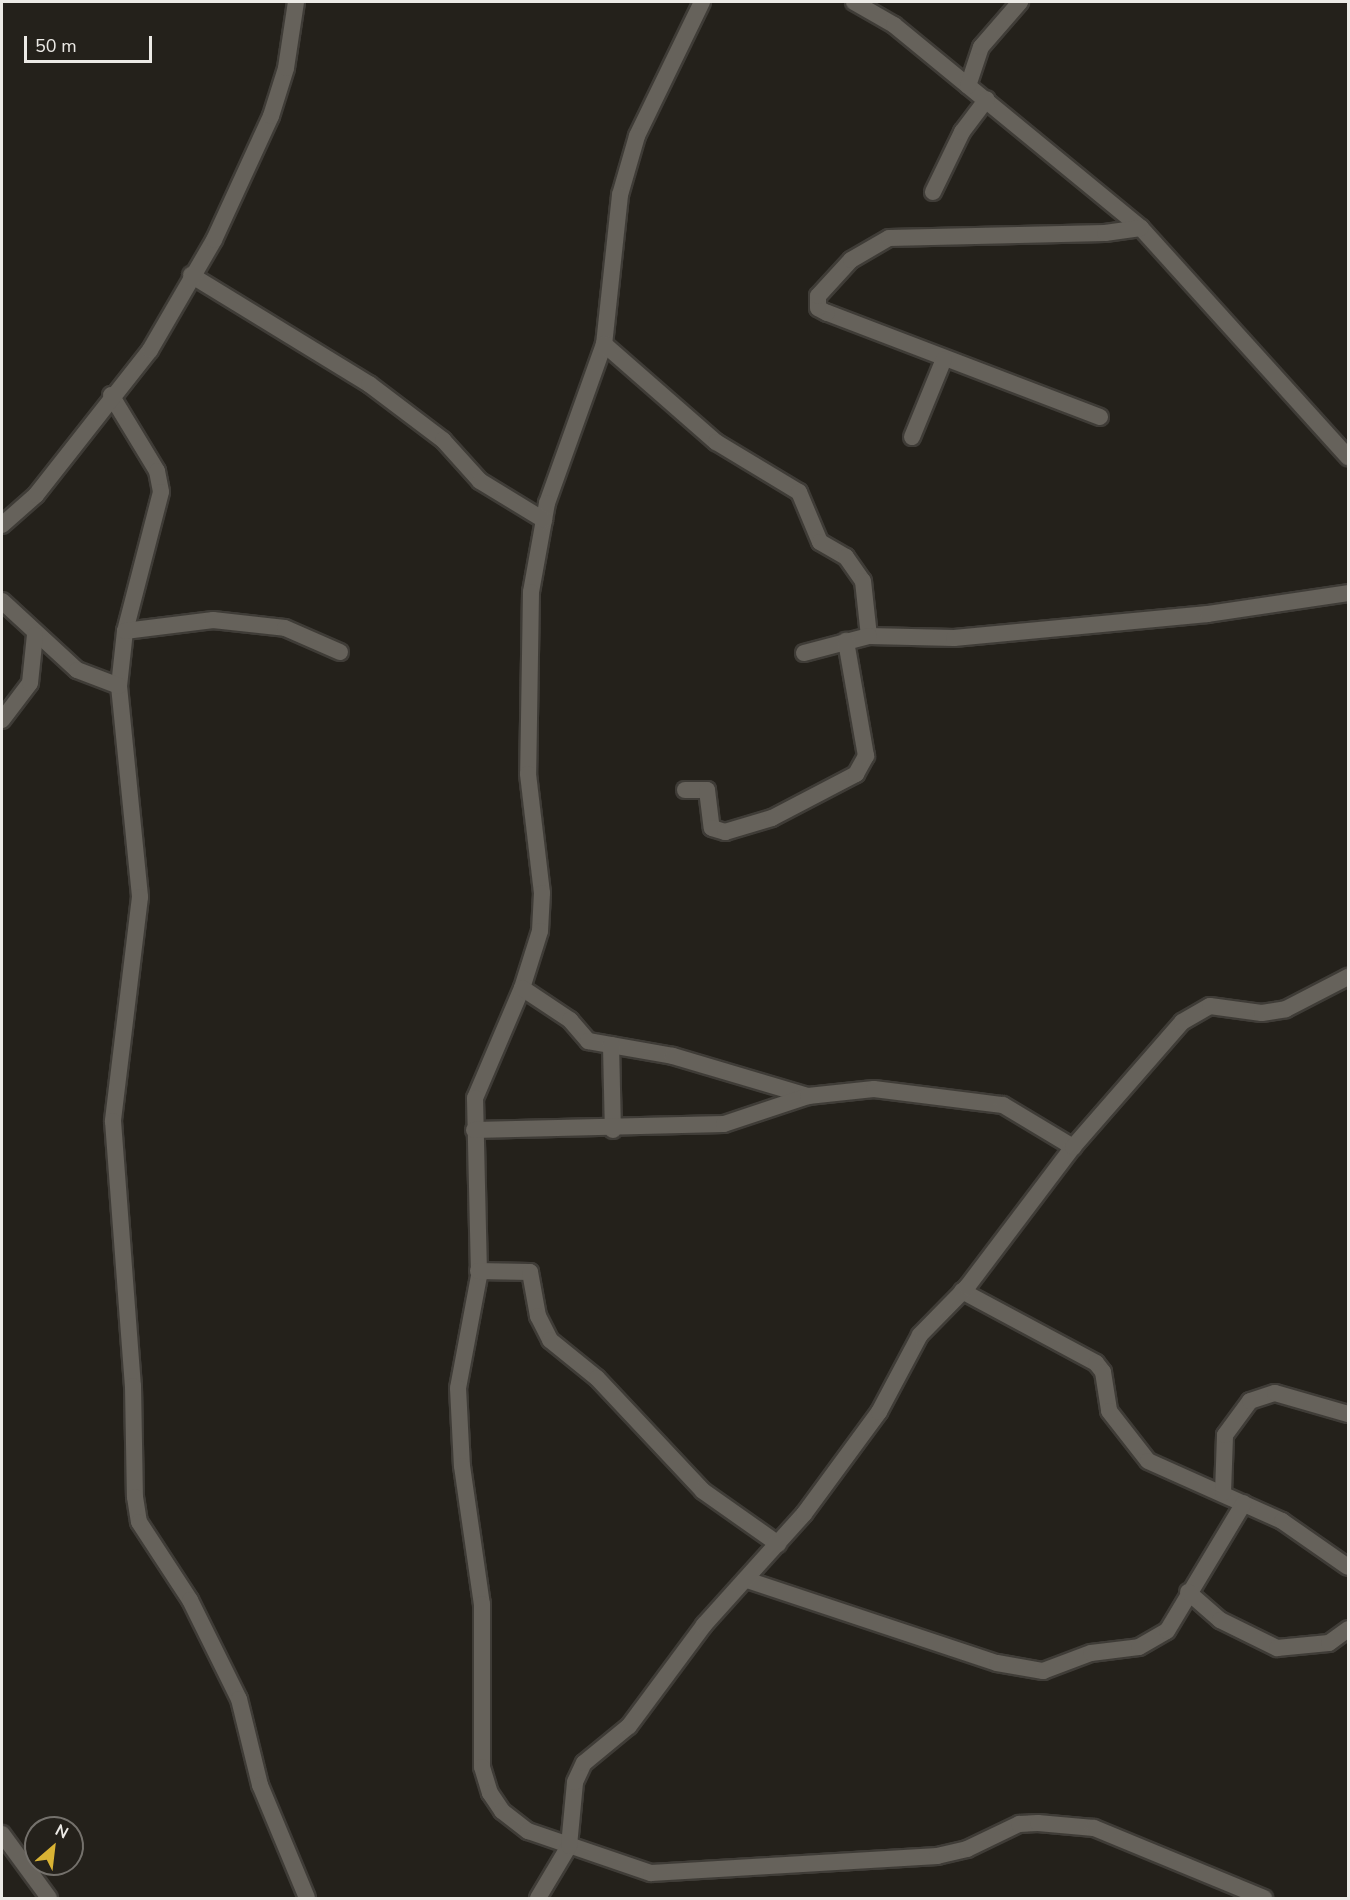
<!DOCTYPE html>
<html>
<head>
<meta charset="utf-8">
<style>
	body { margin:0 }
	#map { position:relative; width:1350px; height:1900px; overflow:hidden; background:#24211b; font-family:"Nunito Sans",sans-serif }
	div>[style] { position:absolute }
	.roads { filter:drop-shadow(2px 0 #3f3c37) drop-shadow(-2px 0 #3f3c37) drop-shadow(0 2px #3f3c37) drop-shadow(0 -2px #3f3c37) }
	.minor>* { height:16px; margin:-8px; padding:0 8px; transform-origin:8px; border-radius:8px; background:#66625b }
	span { translate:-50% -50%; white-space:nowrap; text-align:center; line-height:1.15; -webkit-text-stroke:5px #24211b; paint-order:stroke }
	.frame { position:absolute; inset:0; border:3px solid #eceae6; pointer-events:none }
	.north { position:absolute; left:24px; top:1816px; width:60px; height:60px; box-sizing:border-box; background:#24211b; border:2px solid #74716c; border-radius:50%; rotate:28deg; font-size:16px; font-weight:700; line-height:24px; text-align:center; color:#eceae6 }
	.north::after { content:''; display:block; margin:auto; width:21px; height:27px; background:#d9b334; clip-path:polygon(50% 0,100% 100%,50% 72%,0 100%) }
	.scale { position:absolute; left:24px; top:36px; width:128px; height:27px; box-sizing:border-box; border:3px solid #eceae6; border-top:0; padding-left:8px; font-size:18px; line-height:21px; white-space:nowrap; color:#eceae6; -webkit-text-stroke:4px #24211b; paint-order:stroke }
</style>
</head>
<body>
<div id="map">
	<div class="roads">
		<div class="minor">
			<div style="left:702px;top:2px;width:149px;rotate:115.9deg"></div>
			<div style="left:637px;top:136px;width:61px;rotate:106.1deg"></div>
			<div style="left:620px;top:195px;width:150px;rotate:96.1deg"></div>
			<div style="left:604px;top:344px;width:169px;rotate:109.7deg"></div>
			<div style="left:547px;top:503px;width:90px;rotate:100.2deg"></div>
			<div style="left:531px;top:592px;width:182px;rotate:90.9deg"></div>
			<div style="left:528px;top:774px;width:120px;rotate:83.3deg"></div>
			<div style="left:542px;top:893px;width:38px;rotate:93deg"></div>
			<div style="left:540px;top:931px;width:60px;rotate:107.5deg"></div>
			<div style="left:522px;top:988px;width:120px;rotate:113.1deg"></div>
			<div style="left:475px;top:1098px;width:178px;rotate:88.7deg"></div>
			<div style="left:479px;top:1276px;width:114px;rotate:100.6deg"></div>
			<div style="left:458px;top:1388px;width:78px;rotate:87.1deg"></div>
			<div style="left:462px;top:1466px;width:139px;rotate:81.8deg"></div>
			<div style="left:482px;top:1604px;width:163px;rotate:90deg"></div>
			<div style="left:482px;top:1767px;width:27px;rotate:73deg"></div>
			<div style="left:490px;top:1793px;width:22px;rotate:56deg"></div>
			<div style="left:502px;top:1811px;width:33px;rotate:38deg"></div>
			<div style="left:528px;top:1831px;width:130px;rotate:18.9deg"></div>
			<div style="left:651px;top:1873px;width:287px;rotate:-3.4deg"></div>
			<div style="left:937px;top:1856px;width:31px;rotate:-13deg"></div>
			<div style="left:967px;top:1849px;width:58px;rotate:-25.7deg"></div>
			<div style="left:1019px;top:1824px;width:19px;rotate:-3deg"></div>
			<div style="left:1038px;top:1823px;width:56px;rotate:5.1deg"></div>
			<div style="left:1094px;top:1828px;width:184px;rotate:22.4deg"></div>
			<div style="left:854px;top:2px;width:46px;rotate:29.9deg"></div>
			<div style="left:894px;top:25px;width:320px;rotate:39.4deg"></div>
			<div style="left:1141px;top:228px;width:309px;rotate:47.9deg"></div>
			<div style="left:968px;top:86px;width:41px;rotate:-71.6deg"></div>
			<div style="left:981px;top:47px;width:60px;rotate:-49.1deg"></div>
			<div style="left:933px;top:192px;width:67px;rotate:-64.2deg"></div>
			<div style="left:962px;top:132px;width:41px;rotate:-52.9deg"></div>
			<div style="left:191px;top:275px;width:209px;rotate:31.5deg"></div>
			<div style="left:369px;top:384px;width:93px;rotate:37.1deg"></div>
			<div style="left:443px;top:440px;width:55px;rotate:47.9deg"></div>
			<div style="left:480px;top:481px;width:75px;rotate:31.4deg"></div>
			<div style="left:604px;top:344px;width:149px;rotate:41.2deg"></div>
			<div style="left:716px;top:442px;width:97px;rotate:31.1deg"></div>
			<div style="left:799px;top:492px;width:54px;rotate:67.2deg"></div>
			<div style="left:820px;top:542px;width:30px;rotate:30deg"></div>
			<div style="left:846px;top:557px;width:29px;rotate:55deg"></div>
			<div style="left:863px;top:581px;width:55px;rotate:83.8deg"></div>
			<div style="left:869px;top:636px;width:85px;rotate:1.3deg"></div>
			<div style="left:954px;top:638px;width:255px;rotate:-5.4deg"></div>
			<div style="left:1208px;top:614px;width:142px;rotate:-8.5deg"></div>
			<div style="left:111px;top:395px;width:89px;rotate:58.8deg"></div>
			<div style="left:157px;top:471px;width:21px;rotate:79deg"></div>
			<div style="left:161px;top:492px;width:144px;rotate:104.5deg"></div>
			<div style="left:125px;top:631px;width:55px;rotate:96.2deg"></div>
			<div style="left:119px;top:686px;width:212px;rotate:84.3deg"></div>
			<div style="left:140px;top:897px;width:226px;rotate:96.9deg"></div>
			<div style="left:113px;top:1121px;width:266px;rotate:85.7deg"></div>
			<div style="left:133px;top:1386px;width:111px;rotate:89deg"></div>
			<div style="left:135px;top:1497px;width:25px;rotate:81deg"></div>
			<div style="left:139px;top:1522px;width:93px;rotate:56.8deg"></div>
			<div style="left:190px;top:1600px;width:110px;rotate:63.7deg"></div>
			<div style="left:239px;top:1699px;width:89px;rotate:76.3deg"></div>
			<div style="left:260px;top:1785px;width:122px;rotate:67.4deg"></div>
			<div style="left:1100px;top:417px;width:292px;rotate:-159.1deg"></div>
			<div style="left:827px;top:313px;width:10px;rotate:-151deg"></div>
			<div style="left:818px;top:308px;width:12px;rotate:-90deg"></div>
			<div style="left:818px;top:296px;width:49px;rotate:-47.5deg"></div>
			<div style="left:851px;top:260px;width:44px;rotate:-30.1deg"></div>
			<div style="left:889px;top:238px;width:216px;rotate:-1.3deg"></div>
			<div style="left:1105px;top:233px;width:36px;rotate:-8deg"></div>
			<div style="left:912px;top:437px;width:84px;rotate:-67.7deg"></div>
			<div style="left:2px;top:525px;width:45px;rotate:-41.4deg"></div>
			<div style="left:36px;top:495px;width:184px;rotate:-51.8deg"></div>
			<div style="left:150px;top:350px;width:127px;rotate:-59.8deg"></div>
			<div style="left:214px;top:240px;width:136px;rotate:-65.3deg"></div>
			<div style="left:271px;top:116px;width:50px;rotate:-72.6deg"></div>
			<div style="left:286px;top:68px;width:67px;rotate:-81.4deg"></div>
			<div style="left:2px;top:601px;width:102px;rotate:42.6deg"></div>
			<div style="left:77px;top:670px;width:45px;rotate:20.9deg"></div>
			<div style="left:125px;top:631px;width:89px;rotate:-7.1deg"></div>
			<div style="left:213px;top:620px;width:72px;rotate:6.3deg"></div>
			<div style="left:285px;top:628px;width:60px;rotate:23.6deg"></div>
			<div style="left:804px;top:653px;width:67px;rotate:-14.7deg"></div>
			<div style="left:2px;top:720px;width:46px;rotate:-52.9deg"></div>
			<div style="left:30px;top:683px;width:48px;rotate:-84.1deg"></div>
			<div style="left:685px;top:790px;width:22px"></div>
			<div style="left:707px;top:790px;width:38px;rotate:83deg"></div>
			<div style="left:712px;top:828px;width:14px;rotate:17deg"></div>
			<div style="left:725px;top:832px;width:49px;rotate:-16.6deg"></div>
			<div style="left:772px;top:818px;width:95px;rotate:-27.6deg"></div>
			<div style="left:856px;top:774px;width:21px;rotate:-61deg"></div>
			<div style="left:866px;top:756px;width:117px;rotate:-99.9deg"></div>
			<div style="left:522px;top:988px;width:58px;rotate:33.7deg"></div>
			<div style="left:570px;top:1020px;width:28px;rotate:49deg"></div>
			<div style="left:588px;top:1041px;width:86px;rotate:10deg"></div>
			<div style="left:673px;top:1056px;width:141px;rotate:16.5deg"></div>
			<div style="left:611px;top:1045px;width:85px;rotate:88.7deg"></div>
			<div style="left:474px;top:1130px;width:250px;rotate:-1.4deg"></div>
			<div style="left:724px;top:1124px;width:89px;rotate:-18.4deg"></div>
			<div style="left:808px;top:1096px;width:66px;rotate:-6.1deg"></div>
			<div style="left:874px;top:1089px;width:130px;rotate:7.1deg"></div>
			<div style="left:1003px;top:1105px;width:82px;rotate:31deg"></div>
			<div style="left:478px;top:1271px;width:52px;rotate:1.1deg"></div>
			<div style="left:530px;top:1272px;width:45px;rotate:79.7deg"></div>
			<div style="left:538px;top:1316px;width:27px;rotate:63deg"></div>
			<div style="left:550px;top:1340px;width:60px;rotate:39deg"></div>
			<div style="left:597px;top:1378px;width:155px;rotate:46.8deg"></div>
			<div style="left:703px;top:1491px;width:92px;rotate:35.2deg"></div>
			<div style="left:962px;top:1291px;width:152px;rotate:28.2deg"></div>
			<div style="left:1096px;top:1363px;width:11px;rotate:52deg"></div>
			<div style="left:1103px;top:1372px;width:39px;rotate:81deg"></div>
			<div style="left:1109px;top:1411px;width:63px;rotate:52deg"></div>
			<div style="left:1148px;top:1461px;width:147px;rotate:24.1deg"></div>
			<div style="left:1282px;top:1521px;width:80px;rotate:34.9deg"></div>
			<div style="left:1223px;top:1493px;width:58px;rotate:-88deg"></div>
			<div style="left:1225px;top:1435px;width:42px;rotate:-53.7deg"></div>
			<div style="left:1250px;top:1401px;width:26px;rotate:-18deg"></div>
			<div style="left:1275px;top:1393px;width:76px;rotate:16deg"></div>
			<div style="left:747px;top:1580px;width:263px;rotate:18.4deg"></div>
			<div style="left:997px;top:1663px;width:47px;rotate:9.9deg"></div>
			<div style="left:1043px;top:1671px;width:51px;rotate:-20.6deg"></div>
			<div style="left:1091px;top:1653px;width:48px;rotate:-7.1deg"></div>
			<div style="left:1139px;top:1647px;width:32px;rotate:-30deg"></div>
			<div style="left:1167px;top:1631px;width:149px;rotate:-59deg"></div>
			<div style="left:1188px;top:1592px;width:43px;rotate:41.2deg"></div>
			<div style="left:1220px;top:1620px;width:64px;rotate:26.2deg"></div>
			<div style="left:1277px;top:1648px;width:52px;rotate:-5.5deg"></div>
			<div style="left:1329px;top:1643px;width:24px;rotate:-36deg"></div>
			<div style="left:2px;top:1834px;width:79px;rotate:53.7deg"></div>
			<div style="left:538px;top:1898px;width:61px;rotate:-59.2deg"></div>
			<div style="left:569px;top:1846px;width:64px;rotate:-84.6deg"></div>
			<div style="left:575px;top:1782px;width:21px;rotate:-65deg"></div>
			<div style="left:584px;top:1763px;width:58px;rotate:-39.4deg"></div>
			<div style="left:629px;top:1726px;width:126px;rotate:-53.4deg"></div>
			<div style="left:704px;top:1625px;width:149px;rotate:-48deg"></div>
			<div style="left:804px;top:1514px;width:127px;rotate:-53.7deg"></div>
			<div style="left:879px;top:1412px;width:87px;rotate:-62deg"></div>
			<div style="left:920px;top:1335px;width:67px;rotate:-45.6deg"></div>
			<div style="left:967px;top:1287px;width:176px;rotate:-52.9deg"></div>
			<div style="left:1073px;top:1147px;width:166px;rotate:-48.9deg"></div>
			<div style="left:1182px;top:1022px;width:32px;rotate:-30deg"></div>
			<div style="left:1210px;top:1006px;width:52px;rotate:7.7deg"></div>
			<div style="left:1262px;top:1013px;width:24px;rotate:-9deg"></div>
			<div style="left:1286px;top:1009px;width:70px;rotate:-27.3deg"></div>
		</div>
	</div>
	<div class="frame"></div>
	<div class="north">N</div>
	<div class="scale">50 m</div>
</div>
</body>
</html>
